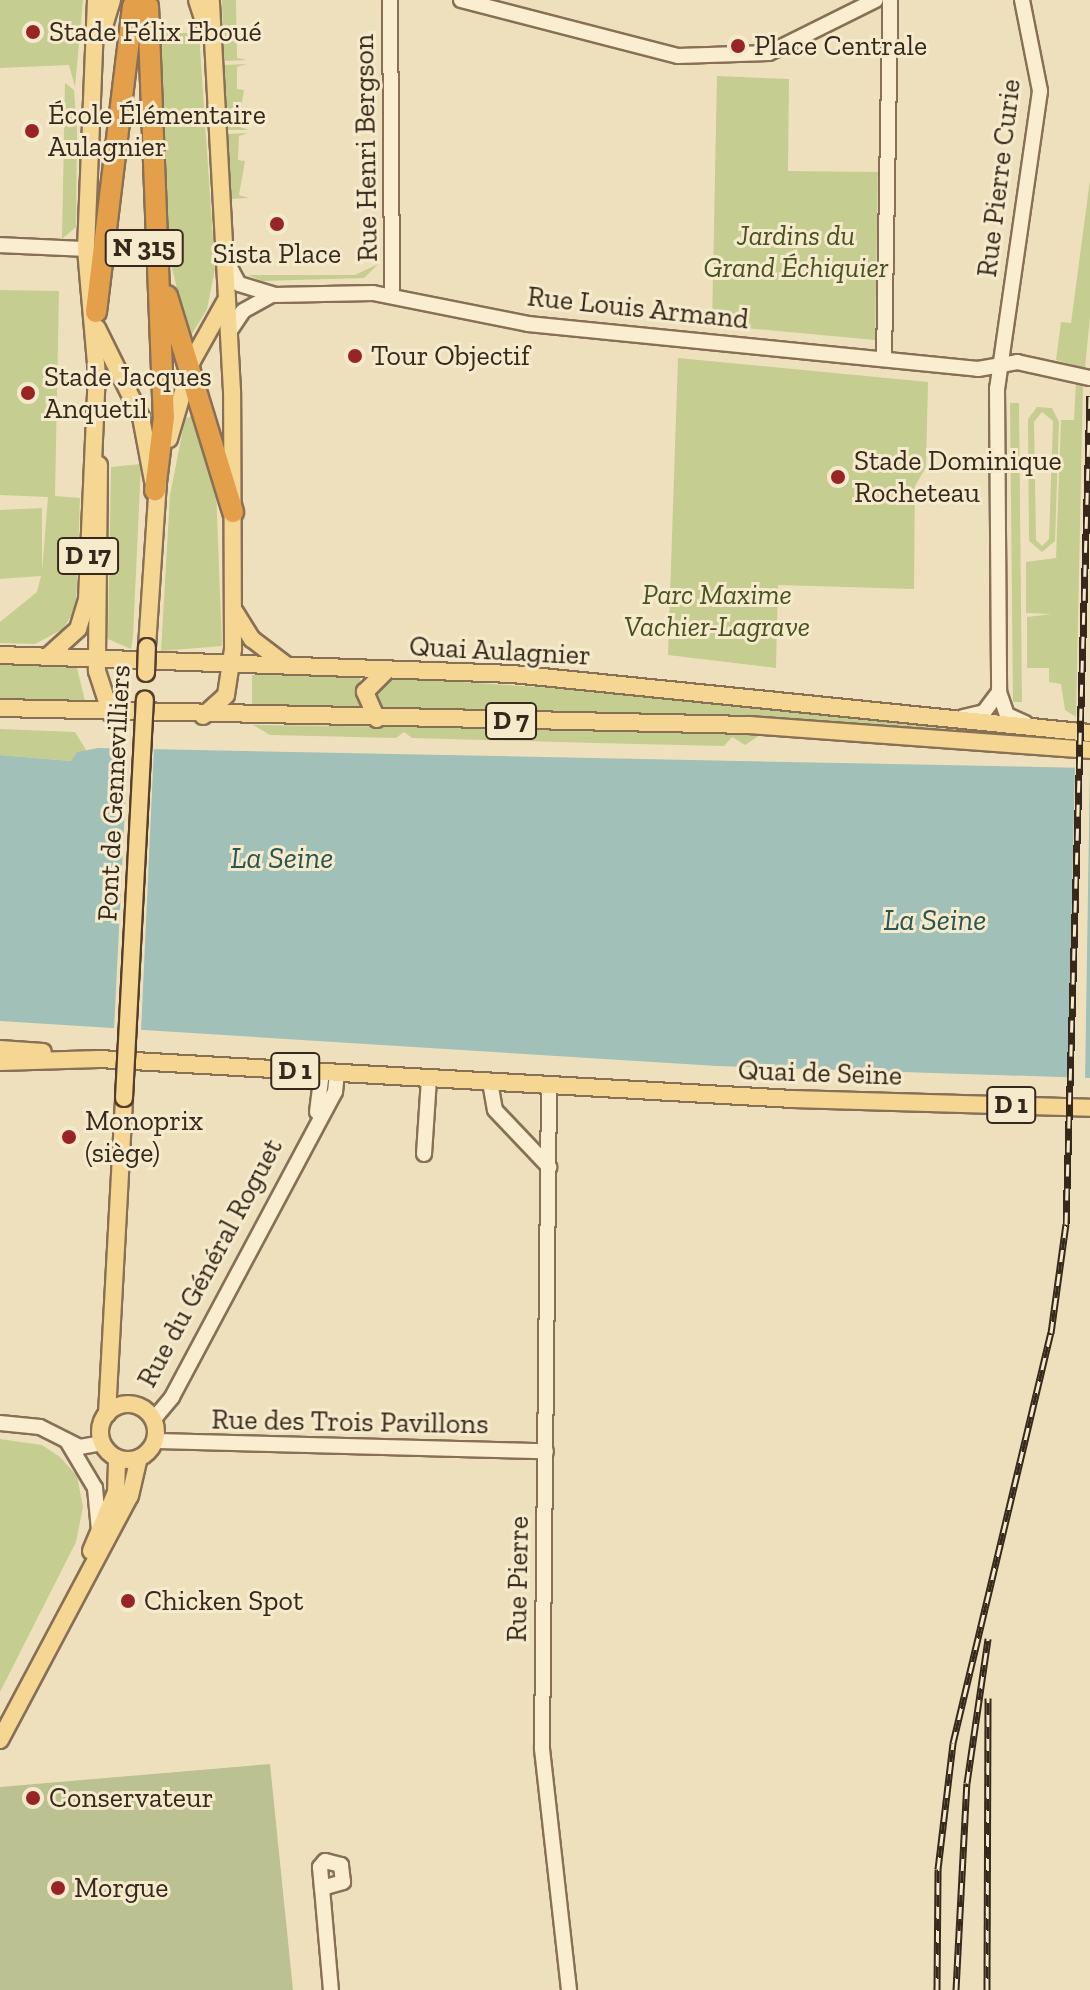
<!DOCTYPE html>
<html>
<head>
<meta charset="utf-8">
<style>
	body { margin:0 }
	#map { position:relative; width:1090px; height:1990px; overflow:hidden; background:#efe0bd; font-family:"Zilla Slab",serif }
	div>[style] { position:absolute }
	.green>* { inset:0; background:#c6cd91 }
	.cemetery>* { inset:0; background:#bbc191 }
	.water>* { inset:0; background:#a1c0b7 }
	.pier>* { inset:0; background:#efe0bd }
	.roads { filter:drop-shadow(2px 0 #877056) drop-shadow(-2px 0 #877056) drop-shadow(0 2px #877056) drop-shadow(0 -2px #877056) }
	.minor>* { height:14px; margin:-7px; padding:0 7px; transform-origin:7px; border-radius:7px; background:#faedd0 }
	.major>* { height:16px; margin:-8px; padding:0 8px; transform-origin:8px; border-radius:8px; background:#f5d692 }
	.major>.ring { margin:-8px; padding:0; box-sizing:content-box; background:none; border:16px solid #f5d692; border-radius:50% }
	.highway>* { height:20px; margin:-10px; padding:0 10px; transform-origin:10px; border-radius:10px; background:#e39f49 }
	.rail>* { height:7px; margin-top:-3.5px; transform-origin:0; background:repeating-linear-gradient(90deg,#f6eacc 0 12px,#36281b 0 24px); box-sizing:border-box; border-block:2px solid #36281b }
	.bridges { filter:drop-shadow(2px 0 #543e2a) drop-shadow(-2px 0 #543e2a) drop-shadow(0 2px #543e2a) drop-shadow(0 -2px #543e2a) }
	.major-bridge>* { height:16px; margin:-8px; padding:0 8px; transform-origin:8px; border-radius:8px; background:#f5d692 }
	.dots>* { width:22px; height:22px; translate:-50% -50%; box-sizing:border-box; border:4px solid #f6eacc; border-radius:50% }
	span { translate:-50% -50%; white-space:nowrap; text-align:center; line-height:1.15; -webkit-text-stroke:6px #f6eacc; paint-order:stroke }
	.shield-label span { padding:2px 6px; background:#f6eacc; border:2px solid; border-radius:6px; -webkit-text-stroke-width:0 }
	.shield-label { font-size:26px; color:#36281b; font-weight:700 }
	.poi-label { font-size:28px; color:#36281b }
	.left { translate:0 -50%; text-align:left }
	.street-label { font-size:28px; color:#36281b }
	.park-label { font-size:28px; color:#465321; font-style:italic }
	.water-label { font-size:30px; color:#295653; font-style:italic }
</style>
</head>
<body>
<div id="map">
	<div class="green">
		<div style="clip-path:polygon(0 0,83px 0,75px 87px,69px 65px,0 68px)"></div>
		<div style="clip-path:polygon(222px 0,236px 0,237px 58px,247px 60px,224px 61px)"></div>
		<div style="clip-path:polygon(154px 33px,199px 33px,215px 269px,207px 309px,189px 339px,165px 239px)"></div>
		<div style="clip-path:polygon(247px 64px,237px 67px,237px 89px,244px 90px,238px 126px,248px 130px,226px 130px,224px 65px)"></div>
		<div style="clip-path:polygon(717px 76px,789px 79px,788px 171px,878px 172px,875px 340px,712px 325px)"></div>
		<div style="clip-path:polygon(65px 83px,74px 90px,77px 130px,76px 227px,62px 239px)"></div>
		<div style="clip-path:polygon(248px 133px,239px 136px,238px 160px,245px 161px,239px 195px,249px 198px,230px 199px,226px 134px)"></div>
		<div style="clip-path:polygon(1090px 180px,1090px 317px,1085px 368px,1056px 360px,1061px 322px,1071px 323px)"></div>
		<div style="clip-path:polygon(378px 264px,364px 278px,262px 281px,248px 275px,355px 275px)"></div>
		<div style="clip-path:polygon(0 290px,59px 291px,55px 496px,80px 498px,76px 608px,63px 629px,35px 644px,0 643px,0 622px,37px 592px,41px 576px,0 579px,0 510px,42px 508px,42px 572px,48px 497px,0 495px)"></div>
		<div style="clip-path:polygon(678px 358px,928px 382px,926px 467px,915px 486px,914px 589px,778px 585px,776px 668px,668px 655px)"></div>
		<div style="clip-path:polygon(1076px 382px,1083px 383px,1076px 717px,1065px 710px,1061px 684px,1049px 682px,1049px 668px,1027px 668px,1027px 617px,1052px 614px,1026px 613px,1026px 562px,1056px 558px,1061px 420px,1074px 420px)"></div>
		<div style="clip-path:polygon(1010px 403px,1019px 403px,1022px 702px,1013px 702px)"></div>
		<div style="clip-path:polygon(evenodd,1037px 407px,1052px 408px,1059px 422px,1055px 541px,1042px 552px,1029px 541px,1028px 419px,1037px 407px,1042px 412px,1053px 421px,1049px 539px,1042px 546px,1036px 540px,1034px 422px,1042px 412px)"></div>
		<div style="clip-path:polygon(193px 415px,216px 487px,222px 646px,161px 651px,170px 495px,185px 419px)"></div>
		<div style="clip-path:polygon(141px 464px,133px 637px,131px 649px,108px 639px,111px 467px)"></div>
		<div style="clip-path:polygon(0 663px,77px 668px,86px 705px,0 702px)"></div>
		<div style="clip-path:polygon(286px 671px,360px 677px,362px 711px,252px 707px,252px 675px)"></div>
		<div style="clip-path:polygon(388px 677px,642px 694px,1090px 743px,794px 719px,390px 713px,372px 696px)"></div>
		<div style="clip-path:polygon(253px 725px,729px 731px,760px 735px,745px 745px,732px 737px,724px 746px,595px 743px,412px 738px,404px 732px,396px 738px,270px 735px)"></div>
		<div style="clip-path:polygon(0 729px,75px 732px,86px 750px,72px 761px,0 755px)"></div>
		<div style="clip-path:polygon(0 1439px,42px 1445px,60px 1457px,77px 1476px,83px 1507px,76px 1542px,0 1692px)"></div>
	</div>
	<div class="cemetery">
		<div style="clip-path:polygon(270px 1764px,293px 1990px,0 1990px,0 1787px)"></div>
	</div>
	<div class="water">
		<div style="clip-path:polygon(98px 748px,1090px 768px,1090px 1078px,717px 1066px,0 1021px,0 755px,71px 761px,77px 752px)"></div>
	</div>
	<div class="pier">
		<div style="clip-path:polygon(128px 746px,154px 747px,141px 1032px,114px 1030px)"></div>
		<div style="clip-path:polygon(1075px 764px,1090px 764px,1085px 1082px,1068px 1081px)"></div>
	</div>
	<div class="roads">
		<div class="minor">
			<div style="left:390px;top:0;width:296px;rotate:89.6deg"></div>
			<div style="left:461px;top:0;width:224px;rotate:14.5deg"></div>
			<div style="left:678px;top:56px;width:91px;rotate:-1.9deg"></div>
			<div style="left:769px;top:53px;width:119px;rotate:-26.4deg"></div>
			<div style="left:1022px;top:0;width:93px;rotate:78.8deg"></div>
			<div style="left:1040px;top:91px;width:300px;rotate:98.2deg"></div>
			<div style="left:997px;top:388px;width:304px;rotate:89.6deg"></div>
			<div style="left:999px;top:692px;width:24px;rotate:71deg"></div>
			<div style="left:1007px;top:715px;width:20px;rotate:24deg"></div>
			<div style="left:0;top:245px;width:86px;rotate:2.7deg"></div>
			<div style="left:226px;top:260px;width:27px;rotate:62deg"></div>
			<div style="left:239px;top:284px;width:37px;rotate:17deg"></div>
			<div style="left:274px;top:295px;width:99px;rotate:-1.2deg"></div>
			<div style="left:373px;top:293px;width:158px;rotate:11.3deg"></div>
			<div style="left:528px;top:324px;width:452px;rotate:5.7deg"></div>
			<div style="left:978px;top:369px;width:40px;rotate:-10deg"></div>
			<div style="left:1017px;top:362px;width:75px;rotate:12.4deg"></div>
			<div style="left:229px;top:332px;width:25px;rotate:-56deg"></div>
			<div style="left:243px;top:311px;width:33px;rotate:-29deg"></div>
			<div style="left:884px;top:359px;width:359px;rotate:-89deg"></div>
			<div style="left:963px;top:717px;width:22px;rotate:-13deg"></div>
			<div style="left:984px;top:712px;width:25px;rotate:-53deg"></div>
			<div style="left:490px;top:1082px;width:28px;rotate:80deg"></div>
			<div style="left:495px;top:1110px;width:79px;rotate:46.5deg"></div>
			<div style="left:549px;top:1087px;width:662px;rotate:90.61deg"></div>
			<div style="left:542px;top:1749px;width:243px;rotate:83.6deg"></div>
			<div style="left:317px;top:1112px;width:40px;rotate:-82.9deg"></div>
			<div style="left:424px;top:1154px;width:76px;rotate:-86.2deg"></div>
			<div style="left:153px;top:1420px;width:30px;rotate:-50deg"></div>
			<div style="left:172px;top:1397px;width:346px;rotate:-61.9deg"></div>
			<div style="left:335px;top:1092px;width:19px;rotate:-84deg"></div>
			<div style="left:0;top:1423px;width:40px;rotate:5.7deg"></div>
			<div style="left:40px;top:1427px;width:45px;rotate:26.6deg"></div>
			<div style="left:80px;top:1447px;width:22px;rotate:-10deg"></div>
			<div style="left:67px;top:1441px;width:55px;rotate:59.2deg"></div>
			<div style="left:95px;top:1488px;width:42px;rotate:84.6deg"></div>
			<div style="left:155px;top:1441px;width:391px;rotate:1.5deg"></div>
			<div style="left:322px;top:1888px;width:22px;rotate:-16deg"></div>
			<div style="left:343px;top:1882px;width:17px;rotate:-97deg"></div>
			<div style="left:341px;top:1865px;width:16px;rotate:-166deg"></div>
			<div style="left:325px;top:1861px;width:8px;rotate:130deg"></div>
			<div style="left:320px;top:1867px;width:21px;rotate:85deg"></div>
			<div style="left:322px;top:1888px;width:102px;rotate:85deg"></div>
		</div>
		<div class="major">
			<div style="left:197px;top:0;width:26px;rotate:72deg"></div>
			<div style="left:102px;top:33px;width:34px;rotate:-73deg"></div>
			<div style="left:97px;top:328px;width:99px;rotate:63.7deg"></div>
			<div style="left:141px;top:417px;width:65px;rotate:79.4deg"></div>
			<div style="left:169px;top:439px;width:81px;rotate:-73.6deg"></div>
			<div style="left:192px;top:361px;width:68px;rotate:-60.8deg"></div>
			<div style="left:99px;top:465px;width:206px;rotate:90.6deg"></div>
			<div style="left:97px;top:671px;width:45px;rotate:72deg"></div>
			<div style="left:235px;top:612px;width:32px;rotate:58deg"></div>
			<div style="left:252px;top:639px;width:43px;rotate:37.4deg"></div>
			<div style="left:147px;top:647px;width:167px;rotate:-86.2deg"></div>
			<div style="left:0;top:655px;width:513px;rotate:2.12deg"></div>
			<div style="left:513px;top:674px;width:580px;rotate:5.84deg"></div>
			<div style="left:47px;top:657px;width:42px;rotate:-42.1deg"></div>
			<div style="left:78px;top:629px;width:30px;rotate:-73deg"></div>
			<div style="left:87px;top:600px;width:225px;rotate:-87.5deg"></div>
			<div style="left:97px;top:375px;width:126px;rotate:-95deg"></div>
			<div style="left:86px;top:249px;width:249px;rotate:-87.7deg"></div>
			<div style="left:0;top:708px;width:750px;rotate:1.3deg"></div>
			<div style="left:750px;top:725px;width:341px;rotate:4.2deg"></div>
			<div style="left:203px;top:716px;width:31px;rotate:-42deg"></div>
			<div style="left:226px;top:695px;width:47px;rotate:-81.3deg"></div>
			<div style="left:233px;top:649px;width:258px;rotate:-90.2deg"></div>
			<div style="left:232px;top:391px;width:392px;rotate:-93.1deg"></div>
			<div style="left:377px;top:719px;width:30px;rotate:-114deg"></div>
			<div style="left:365px;top:692px;width:30px;rotate:-45deg"></div>
			<div style="left:0;top:1049px;width:43px;rotate:4deg"></div>
			<div style="left:0;top:1062px;width:99px;rotate:-1.7deg"></div>
			<div style="left:99px;top:1059px;width:694px;rotate:3.3deg"></div>
			<div style="left:792px;top:1099px;width:298px;rotate:1.7deg"></div>
			<div class="ring" style="left:100px;top:1404px;width:40px;height:40px"></div>
			<div style="left:107px;top:1414px;width:316px;rotate:-86.9deg"></div>
			<div style="left:91px;top:1551px;width:64px;rotate:-67deg"></div>
			<div style="left:116px;top:1492px;width:34px;rotate:-88deg"></div>
			<div style="left:0;top:1740px;width:276px;rotate:-62deg"></div>
			<div style="left:130px;top:1496px;width:39px;rotate:-77deg"></div>
		</div>
		<div class="highway">
			<div style="left:148px;top:6px;width:411px;rotate:87.8deg"></div>
			<div style="left:164px;top:417px;width:74px;rotate:97deg"></div>
			<div style="left:167px;top:296px;width:226px;rotate:73deg"></div>
			<div style="left:96px;top:312px;width:308px;rotate:-83.1deg"></div>
		</div>
	</div>
	<div class="rail">
		<div style="left:937px;top:1990px;width:121px;rotate:-89.5deg"></div>
		<div style="left:938px;top:1869px;width:127px;rotate:-83.2deg"></div>
		<div style="left:953px;top:1743px;width:422px;rotate:-76.6deg"></div>
		<div style="left:1051px;top:1333px;width:110px;rotate:-82.2deg"></div>
		<div style="left:1066px;top:1224px;width:829px;rotate:-88.34deg"></div>
		<div style="left:956px;top:1990px;width:207px;rotate:-87deg"></div>
		<div style="left:967px;top:1783px;width:146px;rotate:-81.7deg"></div>
		<div style="left:987px;top:1990px;width:292px;rotate:-89.8deg"></div>
	</div>
	<div class="bridges">
		<div class="major-bridge">
			<div style="left:146px;top:673px;width:26px;rotate:-88deg"></div>
			<div style="left:124px;top:1098px;width:399px;rotate:-87deg"></div>
		</div>
	</div>
	<div class="dots">
		<div style="left:33px;top:32px;background:#982425"></div>
		<div style="left:738px;top:46px;background:#982425"></div>
		<div style="left:32px;top:131px;background:#982425"></div>
		<div style="left:277px;top:224px;background:#982425"></div>
		<div style="left:355px;top:356px;background:#982425"></div>
		<div style="left:28px;top:393px;background:#982425"></div>
		<div style="left:838px;top:477px;background:#982425"></div>
		<div style="left:69px;top:1137px;background:#982425"></div>
		<div style="left:128px;top:1601px;background:#982425"></div>
		<div style="left:33px;top:1798px;background:#982425"></div>
		<div style="left:58px;top:1888px;background:#982425"></div>
	</div>
	<div class="shield-label">
		<span style="left:144px;top:248px">N 315</span>
		<span style="left:88px;top:556px">D 17</span>
		<span style="left:511px;top:721px">D 7</span>
		<span style="left:295px;top:1071px">D 1</span>
		<span style="left:1011px;top:1105px">D 1</span>
	</div>
	<div class="poi-label">
		<span class="left" style="left:49px;top:32px">Stade Félix Eboué</span>
		<span class="left" style="left:754px;top:46px">Place Centrale</span>
		<span class="left" style="left:48px;top:131px">École Élémentaire<br>Aulagnier</span>
		<span style="left:277px;top:254px">Sista Place</span>
		<span class="left" style="left:371px;top:356px">Tour Objectif</span>
		<span class="left" style="left:44px;top:393px">Stade Jacques<br>Anquetil</span>
		<span class="left" style="left:854px;top:477px">Stade Dominique<br>Rocheteau</span>
		<span class="left" style="left:85px;top:1137px">Monoprix<br>(siège)</span>
		<span class="left" style="left:144px;top:1601px">Chicken Spot</span>
		<span class="left" style="left:49px;top:1798px">Conservateur</span>
		<span class="left" style="left:74px;top:1888px">Morgue</span>
	</div>
	<div class="street-label">
		<span style="left:366px;top:148px;rotate:-91deg">Rue Henri Bergson</span>
		<span style="left:999px;top:178px;rotate:-83deg">Rue Pierre Curie</span>
		<span style="left:638px;top:308px;rotate:6deg">Rue Louis Armand</span>
		<span style="left:500px;top:651px;rotate:3deg">Quai Aulagnier</span>
		<span style="left:114px;top:793px;rotate:-87deg">Pont de Gennevilliers</span>
		<span style="left:820px;top:1073px;rotate:2deg">Quai de Seine</span>
		<span style="left:210px;top:1263px;rotate:-62deg">Rue du Général Roguet</span>
		<span style="left:350px;top:1422px;rotate:1deg">Rue des Trois Pavillons</span>
		<span style="left:518px;top:1579px;rotate:-89deg">Rue Pierre</span>
	</div>
	<div class="park-label">
		<span style="left:796px;top:252px">Jardins du<br>Grand Échiquier</span>
		<span style="left:717px;top:611px">Parc Maxime<br>Vachier-Lagrave</span>
	</div>
	<div class="water-label">
		<span style="left:282px;top:858px">La Seine</span>
		<span style="left:935px;top:920px">La Seine</span>
	</div>
</div>
</body>
</html>
